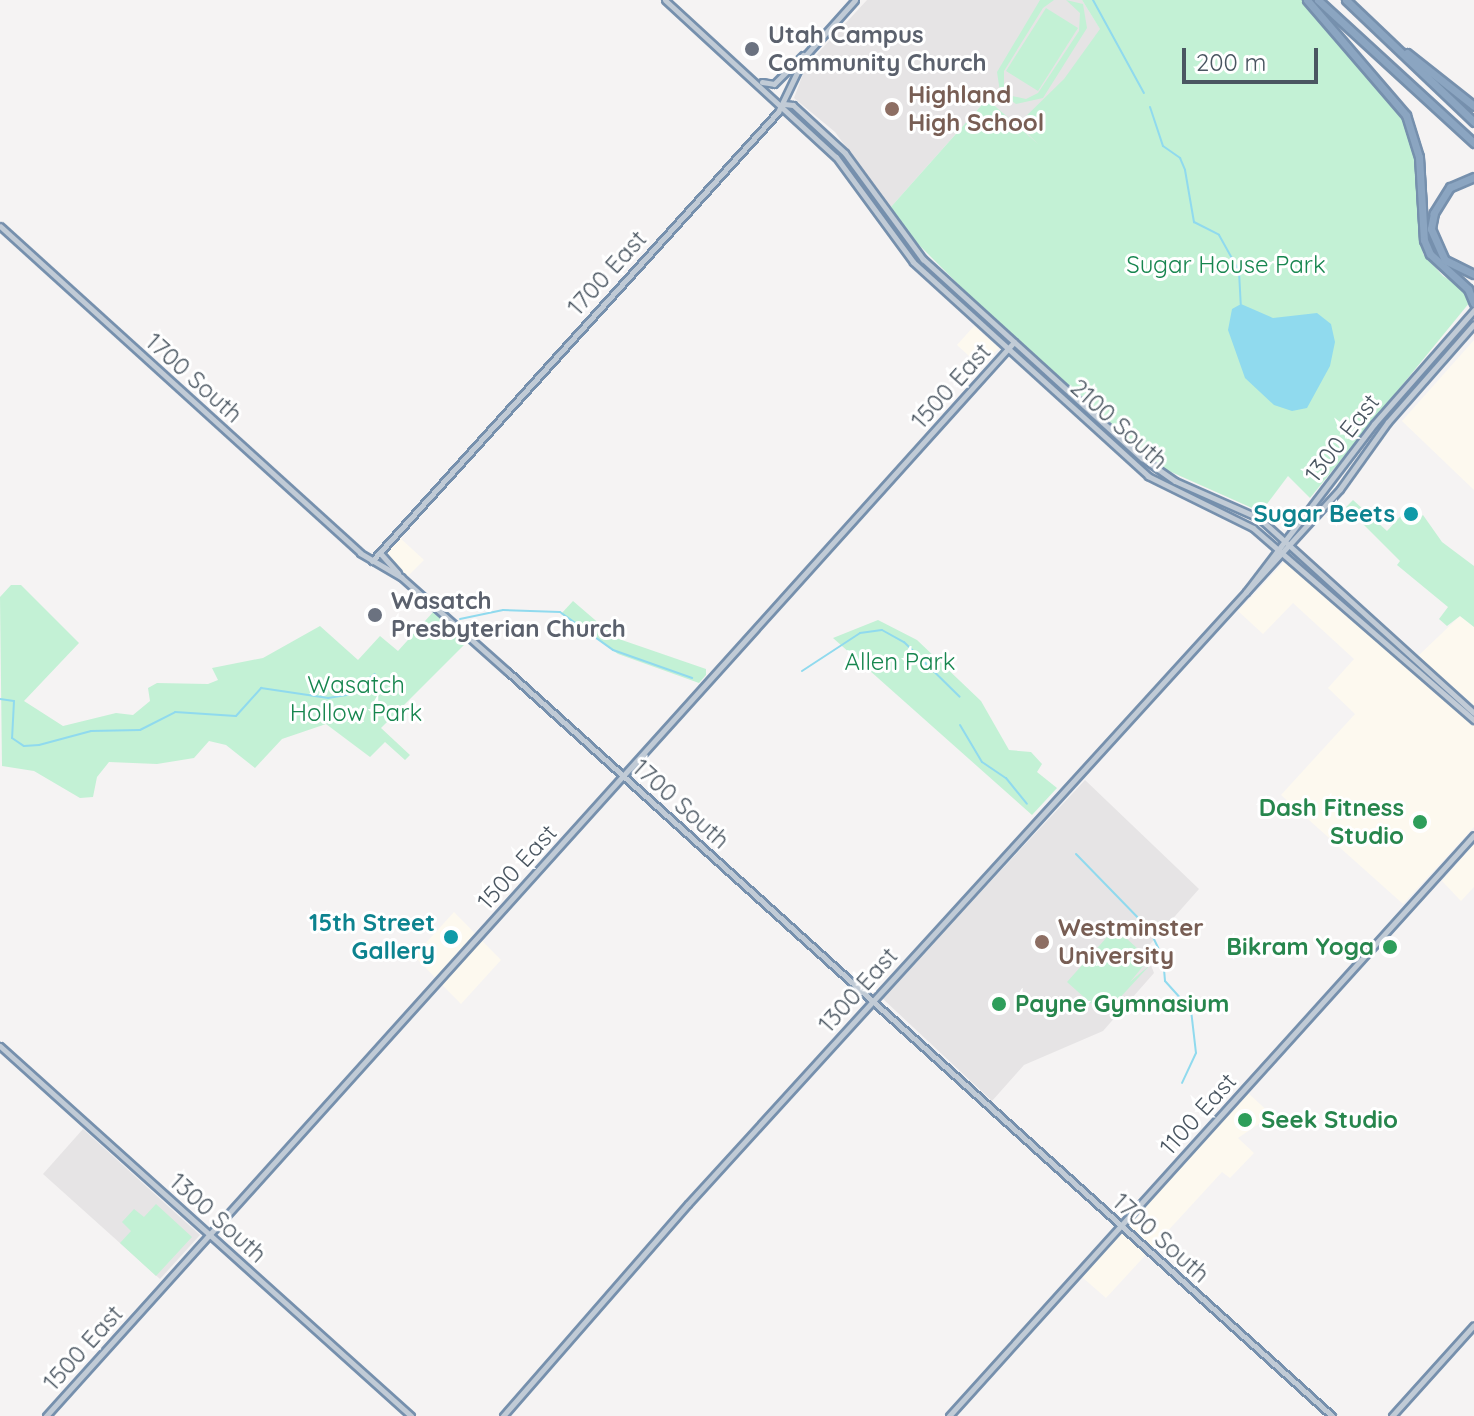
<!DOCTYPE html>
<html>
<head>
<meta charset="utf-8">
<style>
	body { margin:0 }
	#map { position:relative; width:1474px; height:1416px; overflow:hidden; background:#f5f3f3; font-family:Quicksand,sans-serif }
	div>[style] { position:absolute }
	.commercial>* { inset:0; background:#fdf9ef }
	.education>* { inset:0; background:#e6e4e5 }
	.green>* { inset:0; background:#c3f1d5 }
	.water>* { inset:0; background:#90daee }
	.stream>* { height:2px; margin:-1px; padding:0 1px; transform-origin:1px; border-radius:1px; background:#90daee }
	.roads { filter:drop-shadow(2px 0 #7690ad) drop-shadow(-2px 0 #7690ad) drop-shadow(0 2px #7690ad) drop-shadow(0 -2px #7690ad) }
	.secondary>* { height:5px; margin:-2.5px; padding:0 2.5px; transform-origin:2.5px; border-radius:2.5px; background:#c1cbd6 }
	.highway>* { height:7px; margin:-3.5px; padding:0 3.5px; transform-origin:3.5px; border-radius:3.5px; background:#8ba5c1 }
	.dots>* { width:22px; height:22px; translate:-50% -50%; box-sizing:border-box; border:4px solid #fff; border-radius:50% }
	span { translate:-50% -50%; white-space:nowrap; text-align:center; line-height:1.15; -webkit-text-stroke:6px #fff; paint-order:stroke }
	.worship-label { font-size:24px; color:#5b616d; font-weight:700 }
	.left { translate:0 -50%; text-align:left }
	.education-label { font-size:24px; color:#785e54; font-weight:700 }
	.park-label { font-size:24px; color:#17864f }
	.street-label { font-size:24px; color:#4a5661 }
	.culture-label { font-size:24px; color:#0d838f; font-weight:700 }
	.right { translate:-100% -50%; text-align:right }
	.leisure-label { font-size:24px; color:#27864d; font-weight:700 }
	.scale { position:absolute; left:1182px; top:48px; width:136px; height:36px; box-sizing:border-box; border:4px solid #4a5661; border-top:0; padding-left:10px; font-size:24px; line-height:28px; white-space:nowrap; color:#4a5661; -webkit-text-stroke:6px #fff; paint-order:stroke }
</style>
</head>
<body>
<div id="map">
	<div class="commercial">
		<div style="clip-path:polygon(974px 326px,999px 348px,981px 367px,957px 345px)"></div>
		<div style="clip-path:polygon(1474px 340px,1474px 490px,1402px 421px)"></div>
		<div style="clip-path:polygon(399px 537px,424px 560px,407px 577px,384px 555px)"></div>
		<div style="clip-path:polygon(1286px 560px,1474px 726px,1474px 827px,1403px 904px,1281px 795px,1355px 714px,1328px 688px,1354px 659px,1293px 603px,1263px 634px,1238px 611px)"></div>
		<div style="clip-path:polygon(1460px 616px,1474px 627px,1474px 705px,1418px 656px)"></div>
		<div style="clip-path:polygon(1474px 844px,1474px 887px,1461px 901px,1442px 881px)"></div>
		<div style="clip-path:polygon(454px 912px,501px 960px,461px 1004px,414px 956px)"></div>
		<div style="clip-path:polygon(1248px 1093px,1272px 1115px,1238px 1138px,1254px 1153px,1230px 1178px,1222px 1172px,1106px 1298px,1082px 1277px)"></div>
	</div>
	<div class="education">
		<div style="clip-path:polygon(867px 0,1082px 0,1128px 73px,1051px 157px,987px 99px,890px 208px,835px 132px,794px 98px,806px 66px)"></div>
		<div style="clip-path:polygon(1085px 780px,1199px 889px,1145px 950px,1154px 973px,1103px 1031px,1024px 1065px,992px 1101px,882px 998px)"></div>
		<div style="clip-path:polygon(83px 1129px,200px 1235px,160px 1279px,43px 1174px)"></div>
	</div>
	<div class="green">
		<div style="clip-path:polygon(1040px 0,1054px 0,1043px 8px,1004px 71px,1004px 85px,1012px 96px,1026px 99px,1038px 93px,1079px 31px,1080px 13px,1066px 0,1083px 4px,1087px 28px,1043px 98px,1016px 104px,1000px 92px,997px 72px)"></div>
		<div style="clip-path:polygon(1082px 0,1305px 0,1371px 67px,1399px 106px,1414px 147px,1423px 254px,1443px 276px,1464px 289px,1470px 302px,1310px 498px,1288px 476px,1261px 512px,1160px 467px,978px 304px,904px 230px,890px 208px,987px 99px,1038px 144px,1018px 124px,1064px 79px,1100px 29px)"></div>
		<div style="clip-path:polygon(1046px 8px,1078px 28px,1038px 91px,1006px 71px)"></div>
		<div style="clip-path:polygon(1353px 500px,1387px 531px,1408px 508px,1419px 519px,1423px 515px,1442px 542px,1474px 566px,1474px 627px,1460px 616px,1447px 626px,1439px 619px,1448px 607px,1397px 565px,1400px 561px,1346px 507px)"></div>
		<div style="clip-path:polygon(11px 585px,21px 585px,79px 643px,24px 701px,63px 726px,116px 713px,133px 715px,150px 701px,148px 688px,157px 683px,208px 684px,218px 680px,212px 668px,263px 658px,320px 626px,358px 660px,380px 636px,398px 651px,434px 611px,468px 641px,381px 728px,410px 755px,405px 760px,385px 742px,370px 757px,326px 724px,282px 739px,255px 768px,226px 745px,209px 741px,194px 758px,157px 764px,109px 762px,97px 777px,93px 797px,80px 798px,34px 771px,2px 766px,0 597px)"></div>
		<div style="clip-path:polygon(573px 601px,616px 638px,706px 669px,706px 675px,699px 683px,618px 654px,561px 614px)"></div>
		<div style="clip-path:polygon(878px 620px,917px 640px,981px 701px,1009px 750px,1031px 752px,1042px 764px,1037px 772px,1057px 788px,1032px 815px,833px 638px)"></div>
		<div style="clip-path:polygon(1115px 928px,1149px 959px,1130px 982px,1151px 964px,1104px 1015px,1067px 982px)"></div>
		<div style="clip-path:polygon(156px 1204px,192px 1237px,156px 1276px,120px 1243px,131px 1231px,122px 1222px,134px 1209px,144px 1217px)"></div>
	</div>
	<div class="water">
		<div style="clip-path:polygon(1241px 304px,1273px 318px,1317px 313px,1331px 324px,1335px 342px,1330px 366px,1307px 408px,1292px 411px,1274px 405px,1245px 378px,1228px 330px,1232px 309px)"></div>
	</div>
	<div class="stream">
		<div style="left:1093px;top:0;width:106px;rotate:61.3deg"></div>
		<div style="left:1150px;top:107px;width:41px;rotate:71.6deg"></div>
		<div style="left:1163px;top:146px;width:21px;rotate:35deg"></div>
		<div style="left:1180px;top:158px;width:13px;rotate:67deg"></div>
		<div style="left:1185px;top:170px;width:53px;rotate:80.2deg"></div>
		<div style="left:1194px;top:222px;width:28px;rotate:27deg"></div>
		<div style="left:1219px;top:235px;width:41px;rotate:60.9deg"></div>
		<div style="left:1239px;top:271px;width:33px;rotate:87deg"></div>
		<div style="left:460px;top:619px;width:44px;rotate:-11.8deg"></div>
		<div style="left:503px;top:610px;width:57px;rotate:2deg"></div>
		<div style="left:560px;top:612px;width:65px;rotate:35.6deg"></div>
		<div style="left:613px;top:650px;width:84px;rotate:19.5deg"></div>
		<div style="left:802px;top:671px;width:69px;rotate:-33.2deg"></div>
		<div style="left:860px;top:633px;width:22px;rotate:-8deg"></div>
		<div style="left:882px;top:630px;width:25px;rotate:29deg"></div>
		<div style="left:904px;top:642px;width:78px;rotate:44.5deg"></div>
		<div style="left:0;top:699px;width:14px;rotate:8deg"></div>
		<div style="left:14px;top:701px;width:37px;rotate:93deg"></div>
		<div style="left:12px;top:738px;width:14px;rotate:34deg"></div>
		<div style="left:24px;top:746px;width:15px;rotate:-4deg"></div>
		<div style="left:39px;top:745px;width:54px;rotate:-15.1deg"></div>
		<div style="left:91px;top:731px;width:49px;rotate:-1.2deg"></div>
		<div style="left:140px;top:730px;width:39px;rotate:-27deg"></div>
		<div style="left:175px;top:712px;width:61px;rotate:3.8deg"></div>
		<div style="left:236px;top:716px;width:38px;rotate:-48deg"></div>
		<div style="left:261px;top:688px;width:68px;rotate:8.5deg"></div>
		<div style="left:328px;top:698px;width:20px;rotate:-9deg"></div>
		<div style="left:348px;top:695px;width:34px;rotate:-38deg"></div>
		<div style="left:960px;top:725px;width:43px;rotate:59.3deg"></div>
		<div style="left:982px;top:762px;width:29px;rotate:34deg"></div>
		<div style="left:1006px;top:778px;width:33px;rotate:51deg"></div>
		<div style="left:1076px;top:854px;width:105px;rotate:45.8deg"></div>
		<div style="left:1149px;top:929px;width:32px;rotate:64deg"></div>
		<div style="left:1163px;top:958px;width:23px;rotate:85deg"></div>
		<div style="left:1165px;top:981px;width:39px;rotate:48deg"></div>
		<div style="left:1191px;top:1010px;width:43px;rotate:83.4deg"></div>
		<div style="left:1196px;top:1053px;width:33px;rotate:115deg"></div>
	</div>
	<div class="roads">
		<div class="secondary">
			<div style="left:665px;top:0;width:232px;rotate:42.6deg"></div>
			<div style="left:836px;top:157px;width:130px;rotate:53.7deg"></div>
			<div style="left:913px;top:262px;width:318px;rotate:42.3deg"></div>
			<div style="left:1148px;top:476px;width:117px;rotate:26.3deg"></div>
			<div style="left:1253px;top:528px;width:293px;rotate:41deg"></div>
			<div style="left:762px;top:82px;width:12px;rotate:9deg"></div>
			<div style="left:774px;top:84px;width:41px;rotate:-45deg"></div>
			<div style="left:784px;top:104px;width:9px;rotate:6deg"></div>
			<div style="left:793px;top:105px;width:71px;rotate:42.7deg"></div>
			<div style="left:845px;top:153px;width:132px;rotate:53.7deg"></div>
			<div style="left:923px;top:259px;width:296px;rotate:42.3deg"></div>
			<div style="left:1142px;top:458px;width:40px;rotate:34.9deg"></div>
			<div style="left:1175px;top:481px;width:92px;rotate:23.8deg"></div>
			<div style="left:1259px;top:518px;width:290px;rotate:42.2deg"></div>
			<div style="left:0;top:226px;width:486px;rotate:42.2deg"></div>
			<div style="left:360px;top:553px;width:48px;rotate:30.3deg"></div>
			<div style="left:401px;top:577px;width:142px;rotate:41.6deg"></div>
			<div style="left:507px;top:671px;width:1112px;rotate:42.08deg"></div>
			<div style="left:380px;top:553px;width:27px;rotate:48deg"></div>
			<div style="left:372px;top:561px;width:605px;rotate:-47.88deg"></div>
			<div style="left:778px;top:112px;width:62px;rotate:-64.3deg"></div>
			<div style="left:805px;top:56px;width:75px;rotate:-48.2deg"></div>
			<div style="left:1246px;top:592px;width:139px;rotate:-47.6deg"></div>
			<div style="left:1340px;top:489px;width:82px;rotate:-54.4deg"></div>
			<div style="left:1388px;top:422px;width:130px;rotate:-48.7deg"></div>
			<div style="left:0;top:1046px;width:553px;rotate:41.99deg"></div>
			<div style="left:46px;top:1416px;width:1446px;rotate:-47.97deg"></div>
			<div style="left:503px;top:1416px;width:281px;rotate:-48.9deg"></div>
			<div style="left:688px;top:1204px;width:828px;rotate:-47.64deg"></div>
			<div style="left:1246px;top:592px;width:211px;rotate:-52.7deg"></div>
			<div style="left:1374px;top:424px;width:152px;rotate:-48.7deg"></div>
			<div style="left:949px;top:1416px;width:783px;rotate:-47.9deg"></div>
			<div style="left:1392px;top:1416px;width:122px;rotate:-48deg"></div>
		</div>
		<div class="highway">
			<div style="left:1307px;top:0;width:152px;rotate:49.3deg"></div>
			<div style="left:1406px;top:115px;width:44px;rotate:72.8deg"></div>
			<div style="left:1419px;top:157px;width:83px;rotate:86.6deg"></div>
			<div style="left:1424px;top:240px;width:15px;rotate:67deg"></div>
			<div style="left:1430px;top:254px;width:52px;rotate:42.6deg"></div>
			<div style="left:1468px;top:289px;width:15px;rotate:67deg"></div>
			<div style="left:1318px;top:0;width:212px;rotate:42.5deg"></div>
			<div style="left:1346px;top:0;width:177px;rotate:43.6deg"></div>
			<div style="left:1407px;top:53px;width:85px;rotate:38.3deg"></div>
			<div style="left:1474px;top:177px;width:26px;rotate:157deg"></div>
			<div style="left:1450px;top:187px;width:31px;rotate:122deg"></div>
			<div style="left:1434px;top:213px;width:16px;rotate:101deg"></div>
			<div style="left:1431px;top:229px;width:34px;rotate:66deg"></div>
			<div style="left:1445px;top:260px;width:32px;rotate:26deg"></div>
		</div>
	</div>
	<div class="dots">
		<div style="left:752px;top:49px;background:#6b7280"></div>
		<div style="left:892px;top:109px;background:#8d6e63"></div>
		<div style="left:1411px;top:514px;background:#0f9aa8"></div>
		<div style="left:375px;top:615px;background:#6b7280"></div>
		<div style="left:1420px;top:822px;background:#2e9e5b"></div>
		<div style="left:451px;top:937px;background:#0f9aa8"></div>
		<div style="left:1042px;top:942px;background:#8d6e63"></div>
		<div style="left:1390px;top:947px;background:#2e9e5b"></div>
		<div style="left:999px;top:1004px;background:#2e9e5b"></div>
		<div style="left:1245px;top:1120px;background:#2e9e5b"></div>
	</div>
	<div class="worship-label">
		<span class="left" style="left:768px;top:49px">Utah Campus<br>Community Church</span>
		<span class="left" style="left:391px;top:615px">Wasatch<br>Presbyterian Church</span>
	</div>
	<div class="education-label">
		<span class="left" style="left:908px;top:109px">Highland<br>High School</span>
		<span class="left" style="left:1058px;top:942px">Westminster<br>University</span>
	</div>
	<div class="park-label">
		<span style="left:1226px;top:265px">Sugar House Park</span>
		<span style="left:900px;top:662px">Allen Park</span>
		<span style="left:356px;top:699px">Wasatch<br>Hollow Park</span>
	</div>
	<div class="street-label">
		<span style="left:607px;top:273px;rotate:-48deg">1700 East</span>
		<span style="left:194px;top:378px;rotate:42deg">1700 South</span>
		<span style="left:951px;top:386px;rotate:-48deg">1500 East</span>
		<span style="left:1119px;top:424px;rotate:42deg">2100 South</span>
		<span style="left:1342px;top:438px;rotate:-52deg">1300 East</span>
		<span style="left:681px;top:804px;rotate:42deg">1700 South</span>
		<span style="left:517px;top:867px;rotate:-48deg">1500 East</span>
		<span style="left:858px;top:990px;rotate:-48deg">1300 East</span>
		<span style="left:1198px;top:1114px;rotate:-48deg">1100 East</span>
		<span style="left:218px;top:1218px;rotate:42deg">1300 South</span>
		<span style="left:1161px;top:1238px;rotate:42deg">1700 South</span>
		<span style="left:83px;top:1348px;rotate:-48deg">1500 East</span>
	</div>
	<div class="culture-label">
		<span class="right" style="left:1395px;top:514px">Sugar Beets</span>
		<span class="right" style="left:435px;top:937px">15th Street<br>Gallery</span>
	</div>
	<div class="leisure-label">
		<span class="right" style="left:1404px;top:822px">Dash Fitness<br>Studio</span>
		<span class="right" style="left:1374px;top:947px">Bikram Yoga</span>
		<span class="left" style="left:1015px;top:1004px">Payne Gymnasium</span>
		<span class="left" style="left:1261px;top:1120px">Seek Studio</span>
	</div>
	<div class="scale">200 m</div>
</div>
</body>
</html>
